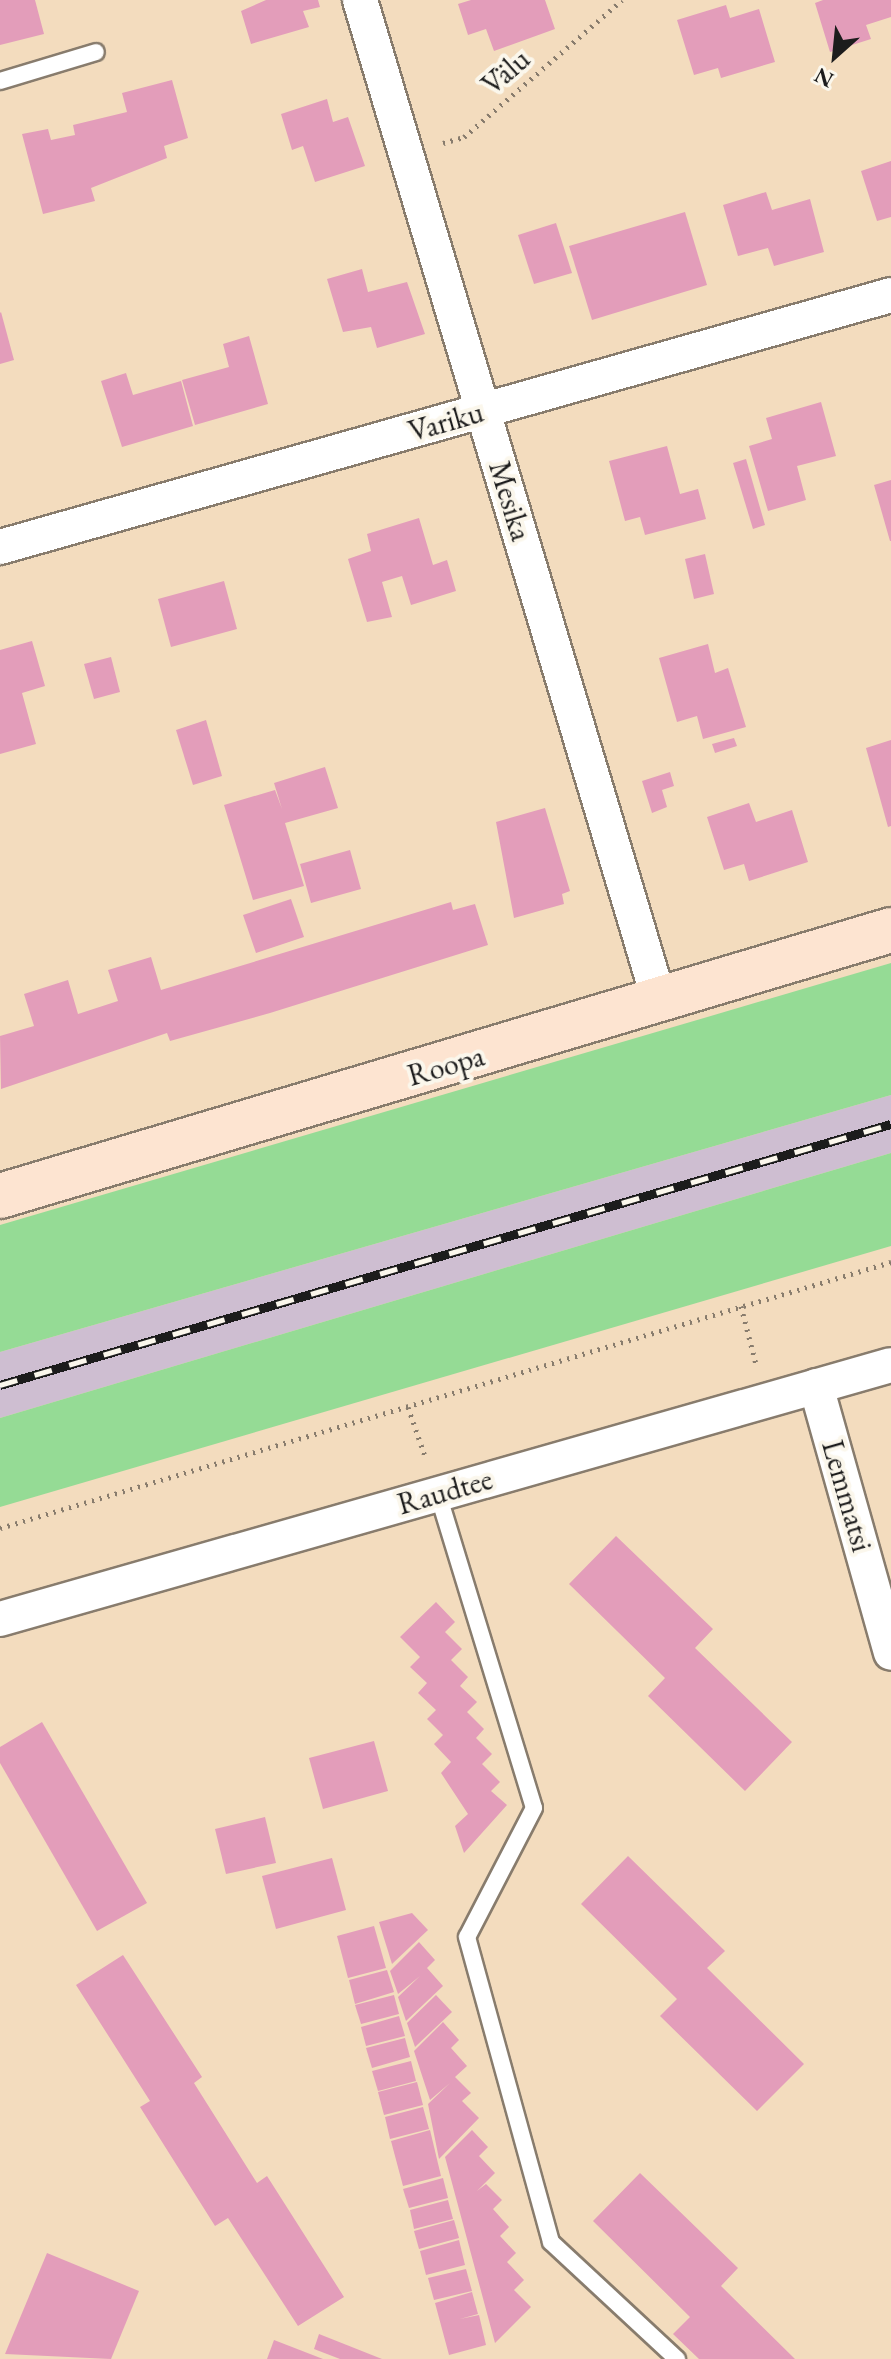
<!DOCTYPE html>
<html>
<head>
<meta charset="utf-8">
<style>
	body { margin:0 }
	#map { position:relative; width:891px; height:2359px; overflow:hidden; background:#f3dcbe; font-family:"EB Garamond",serif }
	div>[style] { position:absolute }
	.industrial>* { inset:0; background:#cebed1 }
	.green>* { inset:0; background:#95db95 }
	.building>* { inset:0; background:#e39dba }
	.path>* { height:5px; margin-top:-2.5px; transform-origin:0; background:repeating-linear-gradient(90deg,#887c6d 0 2px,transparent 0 8px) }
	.roads { filter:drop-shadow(2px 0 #887c6d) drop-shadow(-2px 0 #887c6d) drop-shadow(0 2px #887c6d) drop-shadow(0 -2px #887c6d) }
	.lane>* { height:16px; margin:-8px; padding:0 8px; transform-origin:8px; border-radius:8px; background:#fff }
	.street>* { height:34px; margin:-17px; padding:0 17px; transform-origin:17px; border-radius:17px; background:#fff }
	.secondary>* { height:44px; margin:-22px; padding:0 22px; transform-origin:22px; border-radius:22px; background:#fde4d1 }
	.rail>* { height:9px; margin-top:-4.5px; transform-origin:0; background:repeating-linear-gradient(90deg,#fbf7ec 0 18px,#1c1c1c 0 36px); box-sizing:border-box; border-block:2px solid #1c1c1c }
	span { translate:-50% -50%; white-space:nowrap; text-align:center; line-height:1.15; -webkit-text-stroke:8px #fbf7ec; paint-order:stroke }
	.street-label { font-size:30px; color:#1c1c1c }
	.north { position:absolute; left:795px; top:16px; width:80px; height:80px; -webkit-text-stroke:6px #fbf7ec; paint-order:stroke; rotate:207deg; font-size:22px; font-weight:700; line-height:32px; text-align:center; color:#1c1c1c }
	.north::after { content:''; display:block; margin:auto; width:28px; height:36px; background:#1c1c1c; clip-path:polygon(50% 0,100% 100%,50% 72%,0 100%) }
</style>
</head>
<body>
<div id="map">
	<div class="industrial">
		<div style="clip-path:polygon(891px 1095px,891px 1153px,0 1418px,0 1352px)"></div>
	</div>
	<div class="green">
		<div style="clip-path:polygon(891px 963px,891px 1095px,0 1352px,0 1225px)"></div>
		<div style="clip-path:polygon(891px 1153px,891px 1246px,0 1507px,0 1418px)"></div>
	</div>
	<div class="building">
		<div style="clip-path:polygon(0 0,35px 0,44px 34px,0 45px)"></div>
		<div style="clip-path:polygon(266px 0,318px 0,320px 7px,303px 11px,309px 27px,251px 44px,241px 11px)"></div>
		<div style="clip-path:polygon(471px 0,545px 0,555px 29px,494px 51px,486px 29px,468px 35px,458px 4px)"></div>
		<div style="clip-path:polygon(823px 0,891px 0,891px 17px,866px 25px,871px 39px,830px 52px,815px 3px)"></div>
		<div style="clip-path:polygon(726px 5px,730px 18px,759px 9px,775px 62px,721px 78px,718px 68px,694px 75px,677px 20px)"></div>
		<div style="clip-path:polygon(172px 80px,188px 138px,164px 146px,167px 158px,91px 188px,95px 201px,43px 214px,22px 134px,48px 129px,51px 140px,75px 135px,73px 125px,127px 112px,122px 93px)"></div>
		<div style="clip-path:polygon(327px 99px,333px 122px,348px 117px,365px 166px,315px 182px,303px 146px,292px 150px,281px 114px)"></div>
		<div style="clip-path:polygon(891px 161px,891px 217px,877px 221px,861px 171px)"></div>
		<div style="clip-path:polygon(766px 192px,772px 210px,810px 199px,824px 252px,774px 266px,768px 248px,738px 256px,723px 205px)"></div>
		<div style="clip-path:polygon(685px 212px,707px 285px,592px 320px,569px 246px)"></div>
		<div style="clip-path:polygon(556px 223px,572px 273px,534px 284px,518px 235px)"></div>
		<div style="clip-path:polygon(362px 269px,368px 292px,407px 282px,425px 334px,377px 348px,371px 327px,343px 332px,327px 279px)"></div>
		<div style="clip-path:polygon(1px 312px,14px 360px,0 364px,0 313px)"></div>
		<div style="clip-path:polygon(249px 336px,268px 404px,195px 425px,182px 380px,229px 367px,223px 344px)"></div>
		<div style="clip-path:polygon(126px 373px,133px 395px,181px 381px,193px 426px,122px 447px,101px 381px)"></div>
		<div style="clip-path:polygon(821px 402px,836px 456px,797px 466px,806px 500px,768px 511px,749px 446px,772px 439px,766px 418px)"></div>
		<div style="clip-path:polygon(667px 446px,680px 494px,698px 489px,706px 519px,645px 535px,640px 517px,625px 521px,609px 461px)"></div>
		<div style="clip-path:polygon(746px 459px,765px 525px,753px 529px,733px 463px)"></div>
		<div style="clip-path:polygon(891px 480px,891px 541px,890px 541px,874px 485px)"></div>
		<div style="clip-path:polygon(419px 518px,433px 565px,447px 560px,456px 591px,411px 605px,402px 576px,382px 582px,392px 617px,367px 622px,348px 559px,371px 551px,367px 534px)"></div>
		<div style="clip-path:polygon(705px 554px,714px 594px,694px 599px,685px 559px)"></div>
		<div style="clip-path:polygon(224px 581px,237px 629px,171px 647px,158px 599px)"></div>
		<div style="clip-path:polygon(32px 641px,45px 686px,22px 693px,36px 744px,0 754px,0 650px)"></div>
		<div style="clip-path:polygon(708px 644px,715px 673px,728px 668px,746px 727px,703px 739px,697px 716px,677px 722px,659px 658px)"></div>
		<div style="clip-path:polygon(111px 657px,120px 692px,94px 699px,84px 664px)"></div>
		<div style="clip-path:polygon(206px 720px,222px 776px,193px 785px,176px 730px)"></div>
		<div style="clip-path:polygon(734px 738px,737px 746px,715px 753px,712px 744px)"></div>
		<div style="clip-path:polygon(891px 740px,891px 826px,888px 827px,866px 748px)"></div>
		<div style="clip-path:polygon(325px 767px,338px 808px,285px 823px,304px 886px,253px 900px,224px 805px,275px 790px,282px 809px,274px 783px)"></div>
		<div style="clip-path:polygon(670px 772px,674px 786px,662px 790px,667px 807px,652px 813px,642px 781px)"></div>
		<div style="clip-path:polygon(749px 803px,756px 822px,792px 810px,808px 862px,749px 881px,744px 864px,724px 870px,707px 817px)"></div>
		<div style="clip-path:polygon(545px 808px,570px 891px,562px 894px,564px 904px,514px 918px,496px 822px)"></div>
		<div style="clip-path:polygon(350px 850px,361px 889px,311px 903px,300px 864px)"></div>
		<div style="clip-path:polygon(291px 899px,304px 937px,256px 953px,243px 915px)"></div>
		<div style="clip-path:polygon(451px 902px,453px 910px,475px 904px,488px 945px,270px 1013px,170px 1041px,167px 1033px,1px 1089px,0 1036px,34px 1026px,24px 994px,68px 980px,78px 1014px,118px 1001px,108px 970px,151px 957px,161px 990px)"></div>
		<div style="clip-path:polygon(616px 1536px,713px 1629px,695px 1648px,792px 1742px,745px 1791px,648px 1696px,665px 1678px,569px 1584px)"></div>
		<div style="clip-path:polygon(436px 1602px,455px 1622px,445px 1632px,462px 1649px,451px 1660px,468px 1677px,460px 1686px,477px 1702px,467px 1712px,484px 1729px,476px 1738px,492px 1754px,482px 1764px,500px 1782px,491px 1791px,507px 1805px,464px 1853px,455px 1826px,468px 1814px,441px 1773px,451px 1762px,434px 1744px,443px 1735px,427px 1719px,436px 1710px,418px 1693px,427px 1683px,410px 1667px,420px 1657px,400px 1637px)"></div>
		<div style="clip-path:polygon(42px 1722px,147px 1903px,97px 1931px,0 1763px,0 1747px)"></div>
		<div style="clip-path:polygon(374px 1741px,388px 1791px,323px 1809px,309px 1758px)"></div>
		<div style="clip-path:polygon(265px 1817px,276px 1863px,226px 1874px,215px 1829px)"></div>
		<div style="clip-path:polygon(628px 1856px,725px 1951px,707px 1968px,804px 2064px,757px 2111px,660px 2016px,677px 1999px,581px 1904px)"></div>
		<div style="clip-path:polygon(332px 1858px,346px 1910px,276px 1929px,262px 1876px)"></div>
		<div style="clip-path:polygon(412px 1913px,428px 1930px,392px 1964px,379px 1922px)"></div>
		<div style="clip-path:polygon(374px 1926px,386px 1968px,348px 1978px,337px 1936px)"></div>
		<div style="clip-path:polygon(419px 1942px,435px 1960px,427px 1968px,443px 1986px,406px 2021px,398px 1997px,420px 1976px,398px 1994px,390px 1971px)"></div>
		<div style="clip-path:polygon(123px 1955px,202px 2077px,194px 2083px,257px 2183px,267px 2176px,344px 2297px,298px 2326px,228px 2218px,215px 2226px,140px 2107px,150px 2101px,76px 1985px)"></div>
		<div style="clip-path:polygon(387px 1970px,394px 1992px,355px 2004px,349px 1980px)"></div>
		<div style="clip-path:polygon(394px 1995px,399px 2014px,361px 2024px,355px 2005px)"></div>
		<div style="clip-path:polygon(436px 1995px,452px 2012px,415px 2047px,407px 2023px)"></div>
		<div style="clip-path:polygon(399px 2016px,405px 2036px,366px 2046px,361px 2027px)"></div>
		<div style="clip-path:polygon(443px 2022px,459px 2040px,451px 2048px,467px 2066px,455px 2077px,471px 2093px,462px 2101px,479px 2118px,439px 2159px,428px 2104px,450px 2083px,430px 2100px,414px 2051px)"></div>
		<div style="clip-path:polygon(405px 2038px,410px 2057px,372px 2068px,366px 2048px)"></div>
		<div style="clip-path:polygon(411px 2061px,416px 2081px,378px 2091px,372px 2071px)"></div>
		<div style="clip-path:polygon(417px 2082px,423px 2105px,384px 2115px,378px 2092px)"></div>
		<div style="clip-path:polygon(423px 2107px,429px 2129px,390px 2139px,385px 2117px)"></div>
		<div style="clip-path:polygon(430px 2130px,441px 2176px,403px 2186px,391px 2141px)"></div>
		<div style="clip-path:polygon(472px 2130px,488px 2147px,479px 2156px,495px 2173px,477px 2191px,486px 2184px,502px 2200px,493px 2209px,509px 2227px,500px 2236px,516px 2253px,507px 2262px,524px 2280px,514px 2290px,531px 2307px,495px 2343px,445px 2157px)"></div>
		<div style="clip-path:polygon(640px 2173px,738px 2268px,721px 2286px,795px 2359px,699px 2359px,673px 2334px,690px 2317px,593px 2221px)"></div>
		<div style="clip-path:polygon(443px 2178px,448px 2198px,409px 2208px,403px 2189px)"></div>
		<div style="clip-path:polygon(448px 2200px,453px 2219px,414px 2229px,410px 2210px)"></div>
		<div style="clip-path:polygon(454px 2220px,459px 2238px,419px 2249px,414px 2231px)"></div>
		<div style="clip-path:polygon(459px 2240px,465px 2265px,426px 2275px,420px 2251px)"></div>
		<div style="clip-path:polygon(47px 2253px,139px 2291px,111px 2359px,5px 2354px)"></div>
		<div style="clip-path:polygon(466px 2269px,472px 2291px,434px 2300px,428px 2278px)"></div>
		<div style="clip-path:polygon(472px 2292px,478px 2314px,460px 2319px,479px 2315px,486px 2345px,449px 2355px,435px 2303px)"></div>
		<div style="clip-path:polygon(319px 2334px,382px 2359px,340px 2359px,314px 2349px)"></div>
		<div style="clip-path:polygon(274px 2340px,323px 2359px,267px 2359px)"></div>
	</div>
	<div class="path">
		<div style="left:443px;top:143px;width:22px;rotate:-16deg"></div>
		<div style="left:464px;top:137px;width:209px;rotate:-40.9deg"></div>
		<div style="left:741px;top:1306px;width:60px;rotate:75.5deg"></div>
		<div style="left:408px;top:1407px;width:55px;rotate:70.9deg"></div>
		<div style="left:0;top:1528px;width:930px;rotate:-16.62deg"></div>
	</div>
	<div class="roads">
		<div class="lane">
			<div style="left:0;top:81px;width:100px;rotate:-16.8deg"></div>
			<div style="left:438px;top:1494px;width:328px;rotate:73deg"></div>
			<div style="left:534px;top:1808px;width:145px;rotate:117.4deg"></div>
			<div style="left:467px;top:1937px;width:316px;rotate:74.6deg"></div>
			<div style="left:551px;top:2242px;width:172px;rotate:42.9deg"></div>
		</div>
		<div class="street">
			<div style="left:360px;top:0;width:1047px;rotate:73.35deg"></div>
			<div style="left:0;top:547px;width:926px;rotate:-15.79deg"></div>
			<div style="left:816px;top:1386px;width:277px;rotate:74.3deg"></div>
			<div style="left:0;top:1619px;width:926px;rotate:-15.91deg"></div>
		</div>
		<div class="secondary">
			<div style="left:0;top:1196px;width:930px;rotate:-16.62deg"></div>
		</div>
	</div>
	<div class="rail">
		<div style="left:0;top:1385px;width:928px;rotate:-16.33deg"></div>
	</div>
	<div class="street-label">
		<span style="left:506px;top:72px;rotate:-41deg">Välu</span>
		<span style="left:446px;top:422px;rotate:-16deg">Variku</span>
		<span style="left:510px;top:501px;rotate:73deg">Mesika</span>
		<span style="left:446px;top:1066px;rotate:-16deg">Roopa</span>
		<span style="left:445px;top:1492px;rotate:-16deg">Raudtee</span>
		<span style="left:847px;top:1496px;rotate:74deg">Lemmatsi</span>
	</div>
	<div class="north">N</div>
</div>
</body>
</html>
